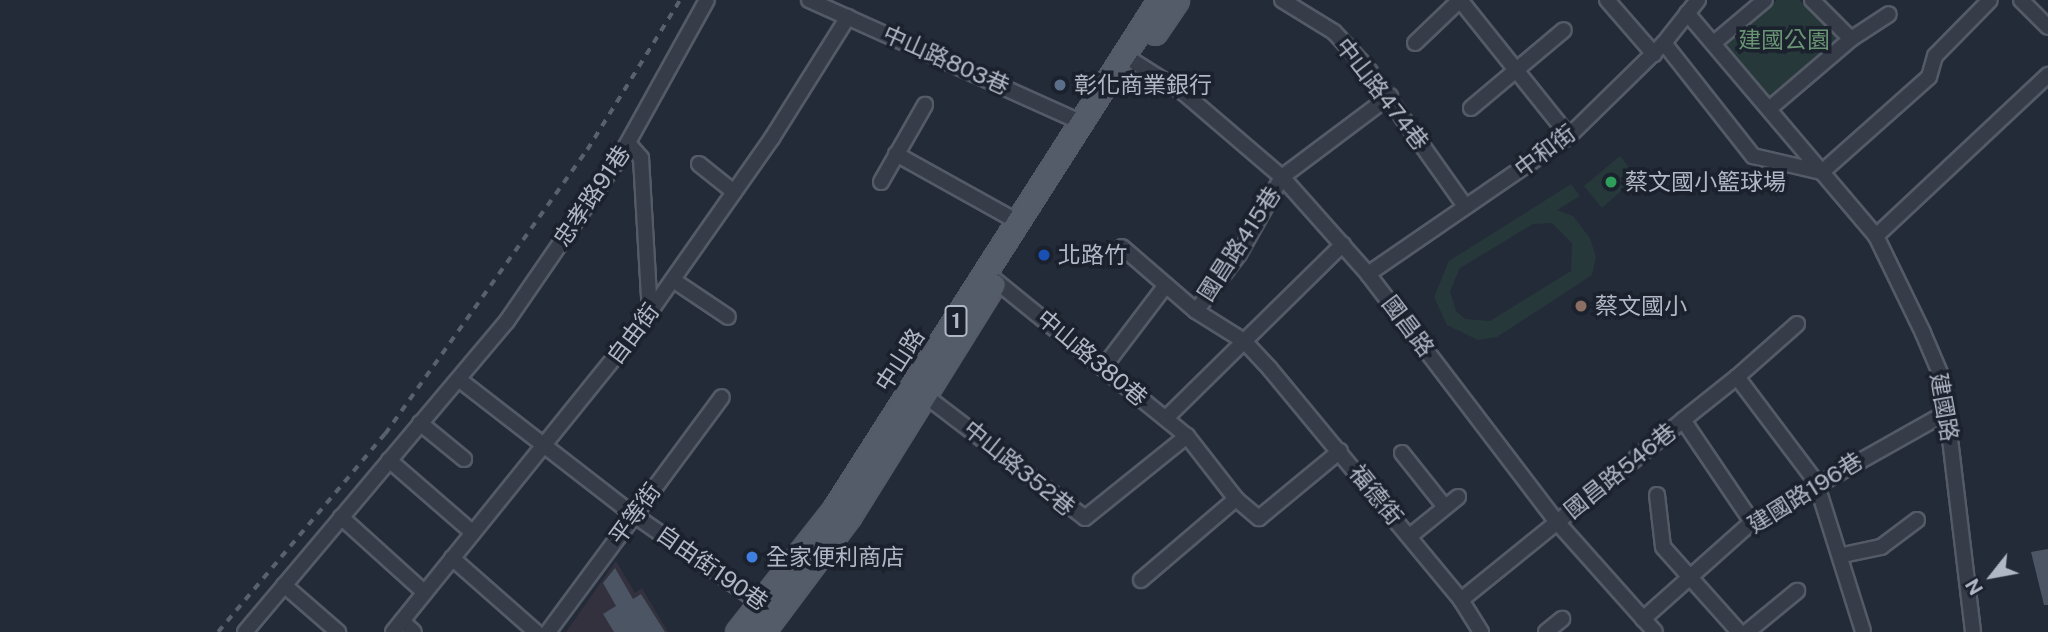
<!DOCTYPE html>
<html>
<head>
<meta charset="utf-8">
<style>
	body { margin:0 }
	#map { position:relative; width:2048px; height:632px; overflow:hidden; background:#232b38; font-family:"Public Sans","Noto Sans TC",sans-serif }
	div>[style] { position:absolute }
	.medical>* { inset:0; background:#33313d }
	.green>* { inset:0; background:#26383a }
	.building>* { inset:0; background:#4b5564 }
	.roads { filter:drop-shadow(2px 0 #545b67) drop-shadow(-2px 0 #545b67) drop-shadow(0 2px #545b67) drop-shadow(0 -2px #545b67) }
	.street>* { height:14px; margin:-7px; padding:0 7px; transform-origin:7px; border-radius:7px; background:#363d49 }
	.primary>* { height:21px; margin:-10.5px; padding:0 10.5px; transform-origin:10.5px; border-radius:10.5px; background:#545c69 }
	.rail>* { height:3.5px; margin-top:-1.75px; transform-origin:0; background:repeating-linear-gradient(90deg,#586170 0 7px,transparent 0 14px) }
	.dots>* { width:19px; height:19px; translate:-50% -50%; box-sizing:border-box; border:4px solid #1b222d; border-radius:50% }
	span { translate:-50% -50%; white-space:nowrap; text-align:center; line-height:1.15; -webkit-text-stroke:7px #1b222d; paint-order:stroke }
	.shield-label span { padding:2px 5px; background:#1b222d; border:2px solid; border-radius:5px; -webkit-text-stroke-width:0 }
	.shield-label { font-size:21px; color:#b1b8c5; font-weight:700 }
	.park-label { font-size:23px; color:#699474 }
	.street-label { font-size:23px; color:#b1b8c5 }
	.poi-label { font-size:23px; color:#b1b8c5 }
	.left { translate:0 -50%; text-align:left }
	.north { position:absolute; left:1957px; top:541px; width:70px; height:70px; -webkit-text-stroke:5px #1b222d; paint-order:stroke; rotate:239deg; font-size:19px; font-weight:700; line-height:28px; text-align:center; color:#b1b8c5 }
	.north::after { content:''; display:block; margin:auto; width:24px; height:32px; background:#b1b8c5; clip-path:polygon(50% 0,100% 100%,50% 72%,0 100%) }
</style>
</head>
<body>
<div id="map">
	<div class="medical">
		<div style="clip-path:polygon(616px 561px,635px 593px,642px 588px,668px 632px,566px 632px)"></div>
	</div>
	<div class="green">
		<div style="clip-path:polygon(1777px 0,1799px 0,1839px 39px,1771px 98px,1725px 43px)"></div>
		<div style="clip-path:polygon(1620px 156px,1637px 177px,1602px 208px,1584px 186px)"></div>
		<div style="clip-path:polygon(evenodd,1571px 184px,1580px 196px,1557px 210px,1573px 216px,1590px 238px,1596px 257px,1592px 275px,1497px 337px,1478px 340px,1447px 325px,1434px 297px,1449px 261px,1571px 184px,1552px 223px,1572px 243px,1571px 271px,1490px 321px,1465px 319px,1456px 311px,1450px 291px,1460px 268px,1533px 224px,1552px 223px)"></div>
	</div>
	<div class="building">
		<div style="clip-path:polygon(2048px 549px,2048px 605px,2044px 605px,2031px 552px)"></div>
		<div style="clip-path:polygon(615px 568px,633px 599px,641px 594px,665px 632px,614px 632px,603px 614px,616px 606px,603px 583px)"></div>
	</div>
	<div class="roads">
		<div class="street">
			<div style="left:809px;top:0;width:298px;rotate:24.2deg"></div>
			<div style="left:1282px;top:0;width:61px;rotate:31.6deg"></div>
			<div style="left:1334px;top:32px;width:50px;rotate:47.4deg"></div>
			<div style="left:1368px;top:69px;width:168px;rotate:54.7deg"></div>
			<div style="left:1607px;top:0;width:72px;rotate:49deg"></div>
			<div style="left:1812px;top:0;width:55px;rotate:45deg"></div>
			<div style="left:2021px;top:0;width:38px;rotate:45deg"></div>
			<div style="left:1687px;top:13px;width:292px;rotate:49.7deg"></div>
			<div style="left:1876px;top:236px;width:108px;rotate:64.1deg"></div>
			<div style="left:1923px;top:333px;width:51px;rotate:66.9deg"></div>
			<div style="left:1943px;top:380px;width:254px;rotate:83.2deg"></div>
			<div style="left:1715px;top:42px;width:65px;rotate:-40deg"></div>
			<div style="left:1415px;top:43px;width:62px;rotate:-43.7deg"></div>
			<div style="left:1460px;top:0;width:174px;rotate:51.3deg"></div>
			<div style="left:1664px;top:43px;width:144px;rotate:51.8deg"></div>
			<div style="left:1753px;top:156px;width:71px;rotate:13.1deg"></div>
			<div style="left:1822px;top:172px;width:143px;rotate:-41.6deg"></div>
			<div style="left:1929px;top:77px;width:22px;rotate:-74deg"></div>
			<div style="left:1935px;top:56px;width:78px;rotate:-45.5deg"></div>
			<div style="left:1125px;top:56px;width:71px;rotate:32.3deg"></div>
			<div style="left:1185px;top:94px;width:128px;rotate:40.6deg"></div>
			<div style="left:1282px;top:177px;width:130px;rotate:48.4deg"></div>
			<div style="left:1368px;top:274px;width:312px;rotate:52.7deg"></div>
			<div style="left:1557px;top:522px;width:147px;rotate:48.3deg"></div>
			<div style="left:1471px;top:108px;width:121px;rotate:-40deg"></div>
			<div style="left:1769px;top:109px;width:108px;rotate:-40.5deg"></div>
			<div style="left:1851px;top:39px;width:45px;rotate:-33.3deg"></div>
			<div style="left:628px;top:143px;width:20px;rotate:49deg"></div>
			<div style="left:641px;top:158px;width:154px;rotate:86.7deg"></div>
			<div style="left:896px;top:154px;width:140px;rotate:29.1deg"></div>
			<div style="left:699px;top:164px;width:45px;rotate:38.7deg"></div>
			<div style="left:881px;top:182px;width:89px;rotate:-60.3deg"></div>
			<div style="left:1876px;top:236px;width:236px;rotate:-43.1deg"></div>
			<div style="left:1122px;top:247px;width:98px;rotate:40.9deg"></div>
			<div style="left:1196px;top:311px;width:57px;rotate:32deg"></div>
			<div style="left:1244px;top:341px;width:38px;rotate:47deg"></div>
			<div style="left:1270px;top:369px;width:300px;rotate:50.4deg"></div>
			<div style="left:1461px;top:600px;width:286px;rotate:-39deg"></div>
			<div style="left:1368px;top:274px;width:244px;rotate:-34.5deg"></div>
			<div style="left:1569px;top:136px;width:133px;rotate:-44.4deg"></div>
			<div style="left:1664px;top:43px;width:55px;rotate:-51.7deg"></div>
			<div style="left:673px;top:280px;width:66px;rotate:33.9deg"></div>
			<div style="left:996px;top:281px;width:246px;rotate:39.1deg"></div>
			<div style="left:1196px;top:311px;width:71px;rotate:-53deg"></div>
			<div style="left:1239px;top:254px;width:88px;rotate:-60.8deg"></div>
			<div style="left:1282px;top:177px;width:135px;rotate:-36.9deg"></div>
			<div style="left:1797px;top:324px;width:80px;rotate:138.5deg"></div>
			<div style="left:1737px;top:377px;width:131px;rotate:53deg"></div>
			<div style="left:1816px;top:482px;width:156px;rotate:72.5deg"></div>
			<div style="left:1103px;top:368px;width:104px;rotate:-52.8deg"></div>
			<div style="left:1737px;top:377px;width:69px;rotate:141.5deg"></div>
			<div style="left:1683px;top:420px;width:123px;rotate:55.9deg"></div>
			<div style="left:461px;top:381px;width:219px;rotate:37.8deg"></div>
			<div style="left:634px;top:515px;width:161px;rotate:34.9deg"></div>
			<div style="left:927px;top:397px;width:199px;rotate:37.4deg"></div>
			<div style="left:1085px;top:518px;width:131px;rotate:-38.8deg"></div>
			<div style="left:1187px;top:436px;width:80px;rotate:52.1deg"></div>
			<div style="left:1236px;top:499px;width:30px;rotate:40deg"></div>
			<div style="left:1259px;top:518px;width:105px;rotate:-39.6deg"></div>
			<div style="left:1168px;top:416px;width:245px;rotate:-44.5deg"></div>
			<div style="left:420px;top:423px;width:57px;rotate:39.3deg"></div>
			<div style="left:1402px;top:453px;width:69px;rotate:51.5deg"></div>
			<div style="left:389px;top:460px;width:111px;rotate:41deg"></div>
			<div style="left:1657px;top:495px;width:52px;rotate:83.4deg"></div>
			<div style="left:1663px;top:547px;width:114px;rotate:48.2deg"></div>
			<div style="left:341px;top:517px;width:112px;rotate:42.1deg"></div>
			<div style="left:1410px;top:536px;width:62px;rotate:-39.1deg"></div>
			<div style="left:1843px;top:555px;width:39px;rotate:-12deg"></div>
			<div style="left:1881px;top:547px;width:45px;rotate:-36.9deg"></div>
			<div style="left:452px;top:558px;width:112px;rotate:41.4deg"></div>
			<div style="left:1141px;top:580px;width:125px;rotate:-40.5deg"></div>
			<div style="left:284px;top:585px;width:72px;rotate:41deg"></div>
			<div style="left:1461px;top:600px;width:38px;rotate:58deg"></div>
			<div style="left:1643px;top:619px;width:146px;rotate:-41.7deg"></div>
			<div style="left:1752px;top:522px;width:224px;rotate:-29.4deg"></div>
			<div style="left:402px;top:621px;width:16px;rotate:43deg"></div>
			<div style="left:245px;top:632px;width:407px;rotate:-49.9deg"></div>
			<div style="left:507px;top:321px;width:201px;rotate:-55.5deg"></div>
			<div style="left:621px;top:155px;width:177px;rotate:-61deg"></div>
			<div style="left:393px;top:632px;width:393px;rotate:-51.1deg"></div>
			<div style="left:640px;top:326px;width:230px;rotate:-54.9deg"></div>
			<div style="left:772px;top:138px;width:143px;rotate:-57.9deg"></div>
			<div style="left:548px;top:632px;width:292px;rotate:-53.5deg"></div>
			<div style="left:1546px;top:632px;width:21px;rotate:-39deg"></div>
			<div style="left:1747px;top:632px;width:65px;rotate:-39.4deg"></div>
		</div>
		<div class="primary">
			<div style="left:1155px;top:33px;width:40px;rotate:-56deg"></div>
			<div style="left:737px;top:632px;width:157px;rotate:-51.7deg"></div>
			<div style="left:834px;top:509px;width:604px;rotate:-57.44deg"></div>
			<div style="left:763px;top:632px;width:144px;rotate:-53.2deg"></div>
			<div style="left:849px;top:517px;width:274px;rotate:-58.1deg"></div>
		</div>
	</div>
	<div class="rail">
		<div style="left:218px;top:632px;width:259px;rotate:-49.9deg"></div>
		<div style="left:385px;top:434px;width:349px;rotate:-54.6deg"></div>
		<div style="left:587px;top:150px;width:176px;rotate:-58.2deg"></div>
	</div>
	<div class="dots">
		<div style="left:1060px;top:85px;background:#5c6f8a"></div>
		<div style="left:1611px;top:182px;background:#2e9e5b"></div>
		<div style="left:1044px;top:255px;background:#1a4fb4"></div>
		<div style="left:1581px;top:306px;background:#8d6e63"></div>
		<div style="left:752px;top:557px;background:#3f7fe0"></div>
	</div>
	<div class="shield-label">
		<span style="left:956px;top:321px">1</span>
	</div>
	<div class="park-label">
		<span style="left:1784px;top:40px">建國公園</span>
	</div>
	<div class="street-label">
		<span style="left:946px;top:60px;rotate:24deg">中山路803巷</span>
		<span style="left:1382px;top:94px;rotate:52deg">中山路474巷</span>
		<span style="left:1545px;top:151px;rotate:-37deg">中和街</span>
		<span style="left:592px;top:196px;rotate:-56deg">忠孝路91巷</span>
		<span style="left:1239px;top:244px;rotate:-57deg">國昌路415巷</span>
		<span style="left:1408px;top:326px;rotate:53deg">國昌路</span>
		<span style="left:633px;top:334px;rotate:-53deg">自由街</span>
		<span style="left:1092px;top:358px;rotate:40deg">中山路380巷</span>
		<span style="left:900px;top:360px;rotate:-57deg">中山路</span>
		<span style="left:1944px;top:407px;rotate:80deg">建國路</span>
		<span style="left:1019px;top:468px;rotate:39deg">中山路352巷</span>
		<span style="left:1620px;top:471px;rotate:-39deg">國昌路546巷</span>
		<span style="left:1805px;top:493px;rotate:-32deg">建國路196巷</span>
		<span style="left:1376px;top:495px;rotate:51deg">福德街</span>
		<span style="left:635px;top:514px;rotate:-54deg">平等街</span>
		<span style="left:712px;top:568px;rotate:35deg">自由街190巷</span>
	</div>
	<div class="poi-label">
		<span class="left" style="left:1074px;top:85px">彰化商業銀行</span>
		<span class="left" style="left:1625px;top:182px">蔡文國小籃球場</span>
		<span class="left" style="left:1058px;top:255px">北路竹</span>
		<span class="left" style="left:1595px;top:306px">蔡文國小</span>
		<span class="left" style="left:766px;top:557px">全家便利商店</span>
	</div>
	<div class="north">N</div>
</div>
</body>
</html>
